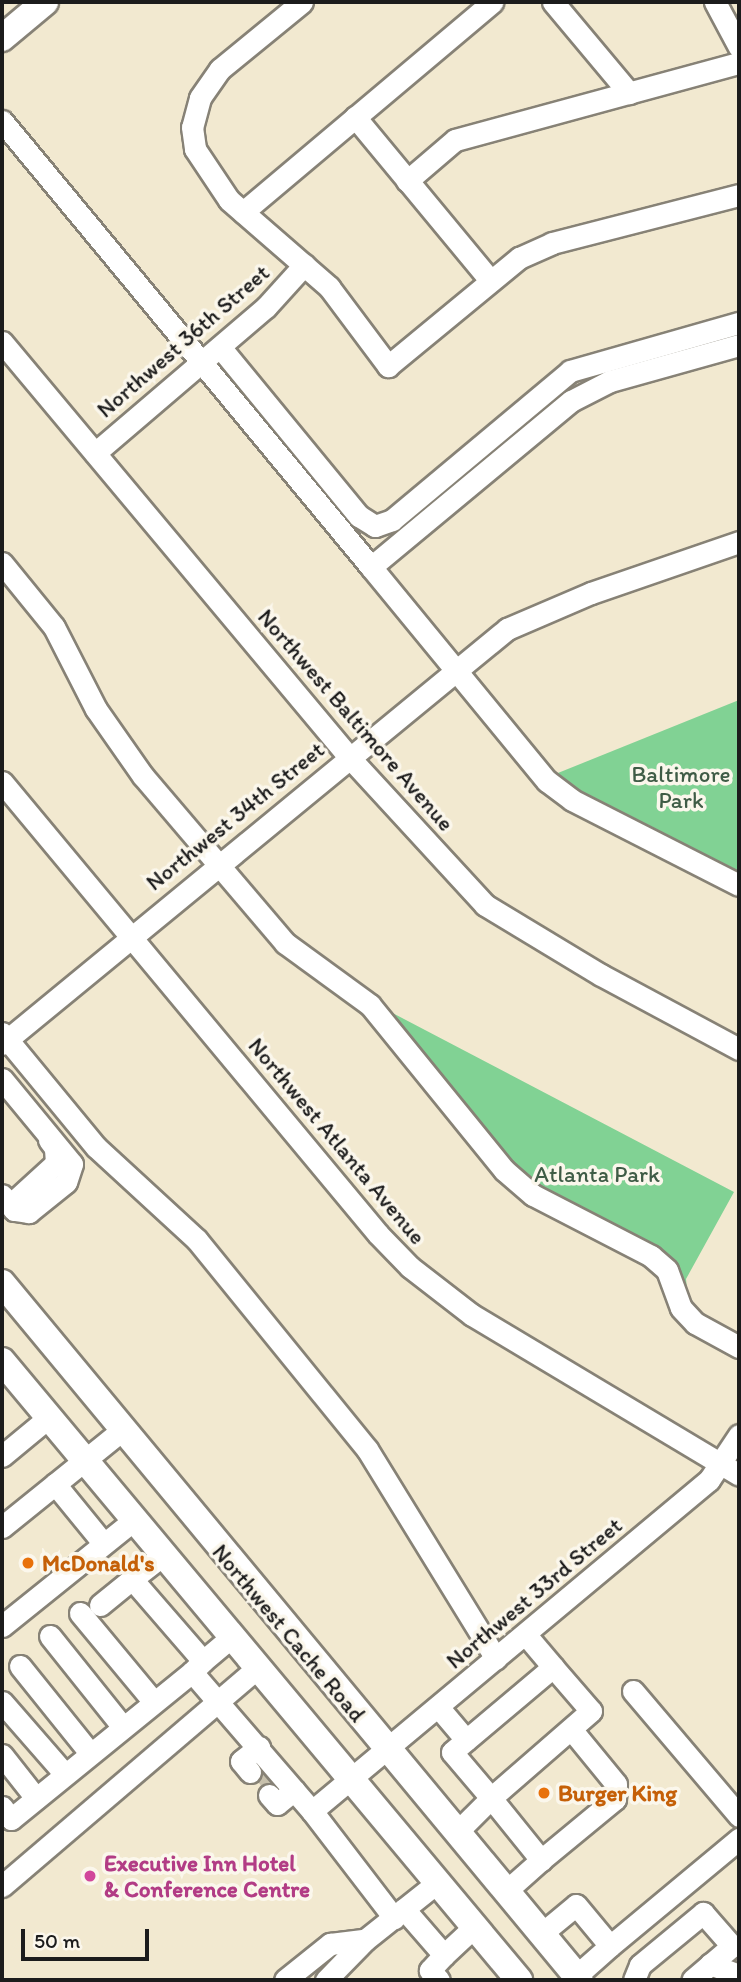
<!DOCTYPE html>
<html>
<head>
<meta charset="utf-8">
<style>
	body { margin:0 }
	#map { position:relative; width:741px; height:1982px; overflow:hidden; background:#f2e9d0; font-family:Itim,sans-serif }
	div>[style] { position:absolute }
	.green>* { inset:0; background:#81d294 }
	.minor-tunnel>* { height:21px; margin-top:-10.5px; transform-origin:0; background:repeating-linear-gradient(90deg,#c7c0ac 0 21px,transparent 0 31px) }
	.roads { filter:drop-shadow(2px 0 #878276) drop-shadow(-2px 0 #878276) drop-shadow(0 2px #878276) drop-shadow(0 -2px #878276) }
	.minor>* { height:21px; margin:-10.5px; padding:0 10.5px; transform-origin:10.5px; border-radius:10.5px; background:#fff }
	.major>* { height:26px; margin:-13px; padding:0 13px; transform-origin:13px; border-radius:13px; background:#fff }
	.dots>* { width:19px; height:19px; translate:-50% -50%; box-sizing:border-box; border:4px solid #fbf7ec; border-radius:50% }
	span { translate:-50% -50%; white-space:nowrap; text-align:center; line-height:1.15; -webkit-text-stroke:7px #fbf7ec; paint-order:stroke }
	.street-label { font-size:23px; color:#1c1c1c }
	.park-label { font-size:23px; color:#3f5c46 }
	.food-label { font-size:23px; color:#c56008; font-weight:700 }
	.left { translate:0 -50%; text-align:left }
	.hotel-label { font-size:23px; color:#b23c85; font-weight:700 }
	.frame { position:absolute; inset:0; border:4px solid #1c1c1c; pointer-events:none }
	.scale { position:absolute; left:21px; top:1929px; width:128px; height:32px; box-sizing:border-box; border:4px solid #1c1c1c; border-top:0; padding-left:9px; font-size:21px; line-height:24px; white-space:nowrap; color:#1c1c1c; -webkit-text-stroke:5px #fbf7ec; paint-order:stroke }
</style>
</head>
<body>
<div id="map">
	<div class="green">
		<div style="clip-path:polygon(739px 700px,739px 883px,548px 777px)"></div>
		<div style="clip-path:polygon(383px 1008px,734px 1192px,686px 1279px,689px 1310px,677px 1282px,535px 1193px)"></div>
	</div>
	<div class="minor-tunnel">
		<div style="left:258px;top:1765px;width:30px;rotate:50deg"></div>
	</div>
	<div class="roads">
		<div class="minor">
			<div style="left:302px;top:2px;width:106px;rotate:140.7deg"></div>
			<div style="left:220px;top:69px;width:35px;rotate:125deg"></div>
			<div style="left:200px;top:98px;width:30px;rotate:105deg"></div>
			<div style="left:192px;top:127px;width:22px;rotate:82deg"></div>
			<div style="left:195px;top:149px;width:61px;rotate:56.3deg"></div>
			<div style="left:229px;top:200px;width:133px;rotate:41deg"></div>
			<div style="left:329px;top:287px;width:99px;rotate:53.2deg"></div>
			<div style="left:388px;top:366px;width:170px;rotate:-39.5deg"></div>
			<div style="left:519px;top:258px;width:36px;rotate:-24deg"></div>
			<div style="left:552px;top:243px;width:193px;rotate:-14.4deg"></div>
			<div style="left:553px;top:2px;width:119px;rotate:50.1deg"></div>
			<div style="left:715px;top:2px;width:51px;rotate:61.9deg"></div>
			<div style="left:355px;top:117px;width:210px;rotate:50.4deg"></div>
			<div style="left:2px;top:121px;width:579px;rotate:50.4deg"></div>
			<div style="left:371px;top:567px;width:260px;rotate:-39.7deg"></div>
			<div style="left:571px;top:401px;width:44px;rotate:-27.1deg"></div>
			<div style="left:610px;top:381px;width:134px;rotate:-15.6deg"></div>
			<div style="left:407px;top:181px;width:63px;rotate:-40.5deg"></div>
			<div style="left:455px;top:140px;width:294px;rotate:-15.2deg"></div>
			<div style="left:243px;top:212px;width:326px;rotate:-40.1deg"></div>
			<div style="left:2px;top:342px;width:541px;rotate:50.1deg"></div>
			<div style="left:349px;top:757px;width:201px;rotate:47.4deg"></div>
			<div style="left:485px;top:905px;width:135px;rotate:31.1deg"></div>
			<div style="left:601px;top:975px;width:157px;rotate:28.2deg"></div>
			<div style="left:220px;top:347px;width:219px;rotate:50.6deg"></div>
			<div style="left:359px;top:516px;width:19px;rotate:32deg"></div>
			<div style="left:375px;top:526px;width:18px;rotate:-19deg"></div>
			<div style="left:392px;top:520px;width:232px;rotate:-39.9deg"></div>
			<div style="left:570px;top:371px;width:176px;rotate:-15.9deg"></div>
			<div style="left:95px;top:453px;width:225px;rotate:-40.5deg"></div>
			<div style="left:266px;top:307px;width:57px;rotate:-47.9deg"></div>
			<div style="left:2px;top:563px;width:82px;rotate:50.9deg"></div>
			<div style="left:54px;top:627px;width:92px;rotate:62.9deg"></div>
			<div style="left:96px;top:709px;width:82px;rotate:55deg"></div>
			<div style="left:143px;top:776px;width:219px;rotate:49.6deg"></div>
			<div style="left:285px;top:943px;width:105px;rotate:36.1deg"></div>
			<div style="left:370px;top:1005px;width:213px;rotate:50.9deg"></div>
			<div style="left:504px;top:1170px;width:38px;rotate:41deg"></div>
			<div style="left:533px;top:1195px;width:133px;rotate:27.3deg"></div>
			<div style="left:651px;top:1256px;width:21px;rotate:41deg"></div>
			<div style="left:667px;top:1270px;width:40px;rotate:69.8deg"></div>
			<div style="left:681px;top:1308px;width:21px;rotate:47deg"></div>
			<div style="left:695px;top:1323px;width:50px;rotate:28.6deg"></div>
			<div style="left:371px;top:567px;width:277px;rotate:50.6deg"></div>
			<div style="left:547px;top:781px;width:31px;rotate:37deg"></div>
			<div style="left:572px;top:800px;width:187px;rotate:27deg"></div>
			<div style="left:2px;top:782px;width:588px;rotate:50.24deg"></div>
			<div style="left:378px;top:1234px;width:46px;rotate:45.9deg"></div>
			<div style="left:410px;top:1267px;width:78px;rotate:37.7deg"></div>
			<div style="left:472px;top:1315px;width:311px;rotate:30.9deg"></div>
			<div style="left:2px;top:1033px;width:148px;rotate:50.5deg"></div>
			<div style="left:96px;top:1147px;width:137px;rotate:42.6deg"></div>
			<div style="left:197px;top:1240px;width:269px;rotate:50.9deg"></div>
			<div style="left:367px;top:1449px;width:246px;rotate:58.4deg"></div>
			<div style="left:2px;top:1044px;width:654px;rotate:-39.41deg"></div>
			<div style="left:507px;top:629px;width:91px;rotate:-23.2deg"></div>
			<div style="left:591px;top:593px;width:157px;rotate:-19deg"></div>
			<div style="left:2px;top:1079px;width:110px;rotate:50.5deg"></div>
			<div style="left:72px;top:1164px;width:19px;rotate:108deg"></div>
			<div style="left:66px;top:1182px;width:48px;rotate:141deg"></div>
			<div style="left:29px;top:1212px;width:15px;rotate:-172deg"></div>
			<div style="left:14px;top:1210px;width:19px;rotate:-129deg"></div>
			<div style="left:10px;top:1205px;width:62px;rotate:-42.4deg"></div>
			<div style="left:56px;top:1163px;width:15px;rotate:-94deg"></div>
			<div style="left:55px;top:1148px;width:10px;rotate:-127deg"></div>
			<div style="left:2px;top:1456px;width:60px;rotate:-39.6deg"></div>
			<div style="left:55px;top:1484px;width:77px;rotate:50.8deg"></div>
			<div style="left:2px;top:1527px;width:154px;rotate:-38.9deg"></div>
			<div style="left:163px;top:1555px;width:39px;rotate:142deg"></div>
			<div style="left:132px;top:1579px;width:108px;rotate:49.1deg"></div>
			<div style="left:203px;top:1661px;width:38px;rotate:-40deg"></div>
			<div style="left:100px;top:1605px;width:41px;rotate:-39.1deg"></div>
			<div style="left:80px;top:1613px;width:116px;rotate:50.3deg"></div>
			<div style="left:2px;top:1626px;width:169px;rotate:-38.8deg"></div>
			<div style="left:526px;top:1635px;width:42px;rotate:49.8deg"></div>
			<div style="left:50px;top:1636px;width:117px;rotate:51.3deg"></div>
			<div style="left:203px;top:1661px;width:16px;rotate:135deg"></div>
			<div style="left:192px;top:1672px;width:184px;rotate:49.2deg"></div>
			<div style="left:312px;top:1811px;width:135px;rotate:52.5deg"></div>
			<div style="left:20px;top:1666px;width:112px;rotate:51.2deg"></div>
			<div style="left:633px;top:1691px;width:164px;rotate:49.7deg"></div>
			<div style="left:2px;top:1702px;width:94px;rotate:48.9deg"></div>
			<div style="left:439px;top:1708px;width:42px;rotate:49.8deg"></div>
			<div style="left:2px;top:1755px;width:55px;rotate:51.7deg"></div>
			<div style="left:250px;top:1772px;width:14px;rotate:-129deg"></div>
			<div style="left:241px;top:1761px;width:23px;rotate:-38deg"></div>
			<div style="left:269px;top:1795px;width:12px;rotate:48deg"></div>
			<div style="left:277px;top:1804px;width:22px;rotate:-39deg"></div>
			<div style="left:2px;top:1807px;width:15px;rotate:53deg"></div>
			<div style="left:11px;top:1819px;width:233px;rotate:-39.1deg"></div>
			<div style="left:312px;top:1811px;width:517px;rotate:-39.82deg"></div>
			<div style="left:709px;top:1480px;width:54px;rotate:-56.3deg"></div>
			<div style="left:457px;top:1832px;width:48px;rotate:-45deg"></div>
			<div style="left:491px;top:1798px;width:60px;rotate:-130.3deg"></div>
			<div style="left:452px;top:1752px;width:132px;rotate:-40.1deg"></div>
			<div style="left:553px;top:1667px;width:58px;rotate:49.2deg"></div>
			<div style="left:591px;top:1711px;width:133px;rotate:139deg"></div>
			<div style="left:491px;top:1798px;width:80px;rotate:51.1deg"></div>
			<div style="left:541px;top:1860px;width:48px;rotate:138.4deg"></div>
			<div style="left:541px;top:1860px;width:96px;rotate:-39.5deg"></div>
			<div style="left:615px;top:1799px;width:15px;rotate:-86deg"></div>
			<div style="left:616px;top:1784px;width:71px;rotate:-129.3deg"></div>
			<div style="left:2px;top:1886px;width:337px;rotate:-40.5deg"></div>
			<div style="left:404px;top:1909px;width:61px;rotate:49deg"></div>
			<div style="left:444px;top:1955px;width:21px;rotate:133deg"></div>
			<div style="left:430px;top:1970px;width:13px;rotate:48deg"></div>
			<div style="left:541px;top:1934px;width:45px;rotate:-39.6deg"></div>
			<div style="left:576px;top:1905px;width:53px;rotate:50.3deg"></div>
			<div style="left:610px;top:1946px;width:168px;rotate:-39.7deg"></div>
			<div style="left:444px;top:1955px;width:41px;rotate:-43deg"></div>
			<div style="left:710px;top:1964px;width:31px;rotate:21deg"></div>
			<div style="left:576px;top:1976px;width:45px;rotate:-41.4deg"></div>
			<div style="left:285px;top:1980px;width:58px;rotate:-38.7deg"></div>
			<div style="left:330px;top:1944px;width:35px;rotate:-7deg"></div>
			<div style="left:326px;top:1980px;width:56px;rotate:-45.7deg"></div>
			<div style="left:365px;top:1940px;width:93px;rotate:-38.5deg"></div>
			<div style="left:634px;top:1980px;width:16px;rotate:-68deg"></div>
			<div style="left:640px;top:1965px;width:82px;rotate:-39.5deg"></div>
			<div style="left:703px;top:1913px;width:44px;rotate:48.7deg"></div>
			<div style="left:732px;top:1946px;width:52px;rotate:139.6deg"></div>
		</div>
		<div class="major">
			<div style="left:2px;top:38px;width:56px;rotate:-39.9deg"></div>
			<div style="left:2px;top:1283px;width:905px;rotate:50.33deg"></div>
			<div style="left:2px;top:1361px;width:807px;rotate:50.13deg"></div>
		</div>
	</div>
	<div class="dots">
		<div style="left:28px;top:1563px;background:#e8710a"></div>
		<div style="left:544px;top:1793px;background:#e8710a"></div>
		<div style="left:90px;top:1876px;background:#d1479c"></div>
	</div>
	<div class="street-label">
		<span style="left:183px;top:341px;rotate:-41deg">Northwest 36th Street</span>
		<span style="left:356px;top:720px;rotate:49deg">Northwest Baltimore Avenue</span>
		<span style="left:235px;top:816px;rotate:-39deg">Northwest 34th Street</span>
		<span style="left:337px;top:1141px;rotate:50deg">Northwest Atlanta Avenue</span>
		<span style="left:534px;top:1593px;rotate:-40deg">Northwest 33rd Street</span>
		<span style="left:289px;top:1633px;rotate:50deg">Northwest Cache Road</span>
	</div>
	<div class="park-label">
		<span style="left:681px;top:787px">Baltimore<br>Park</span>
		<span style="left:597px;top:1174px">Atlanta Park</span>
	</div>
	<div class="food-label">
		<span class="left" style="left:42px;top:1563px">McDonald's</span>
		<span class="left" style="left:558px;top:1793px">Burger King</span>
	</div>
	<div class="hotel-label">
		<span class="left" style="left:104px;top:1876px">Executive Inn Hotel<br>&amp; Conference Centre</span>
	</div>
	<div class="frame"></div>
	<div class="scale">50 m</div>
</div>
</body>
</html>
